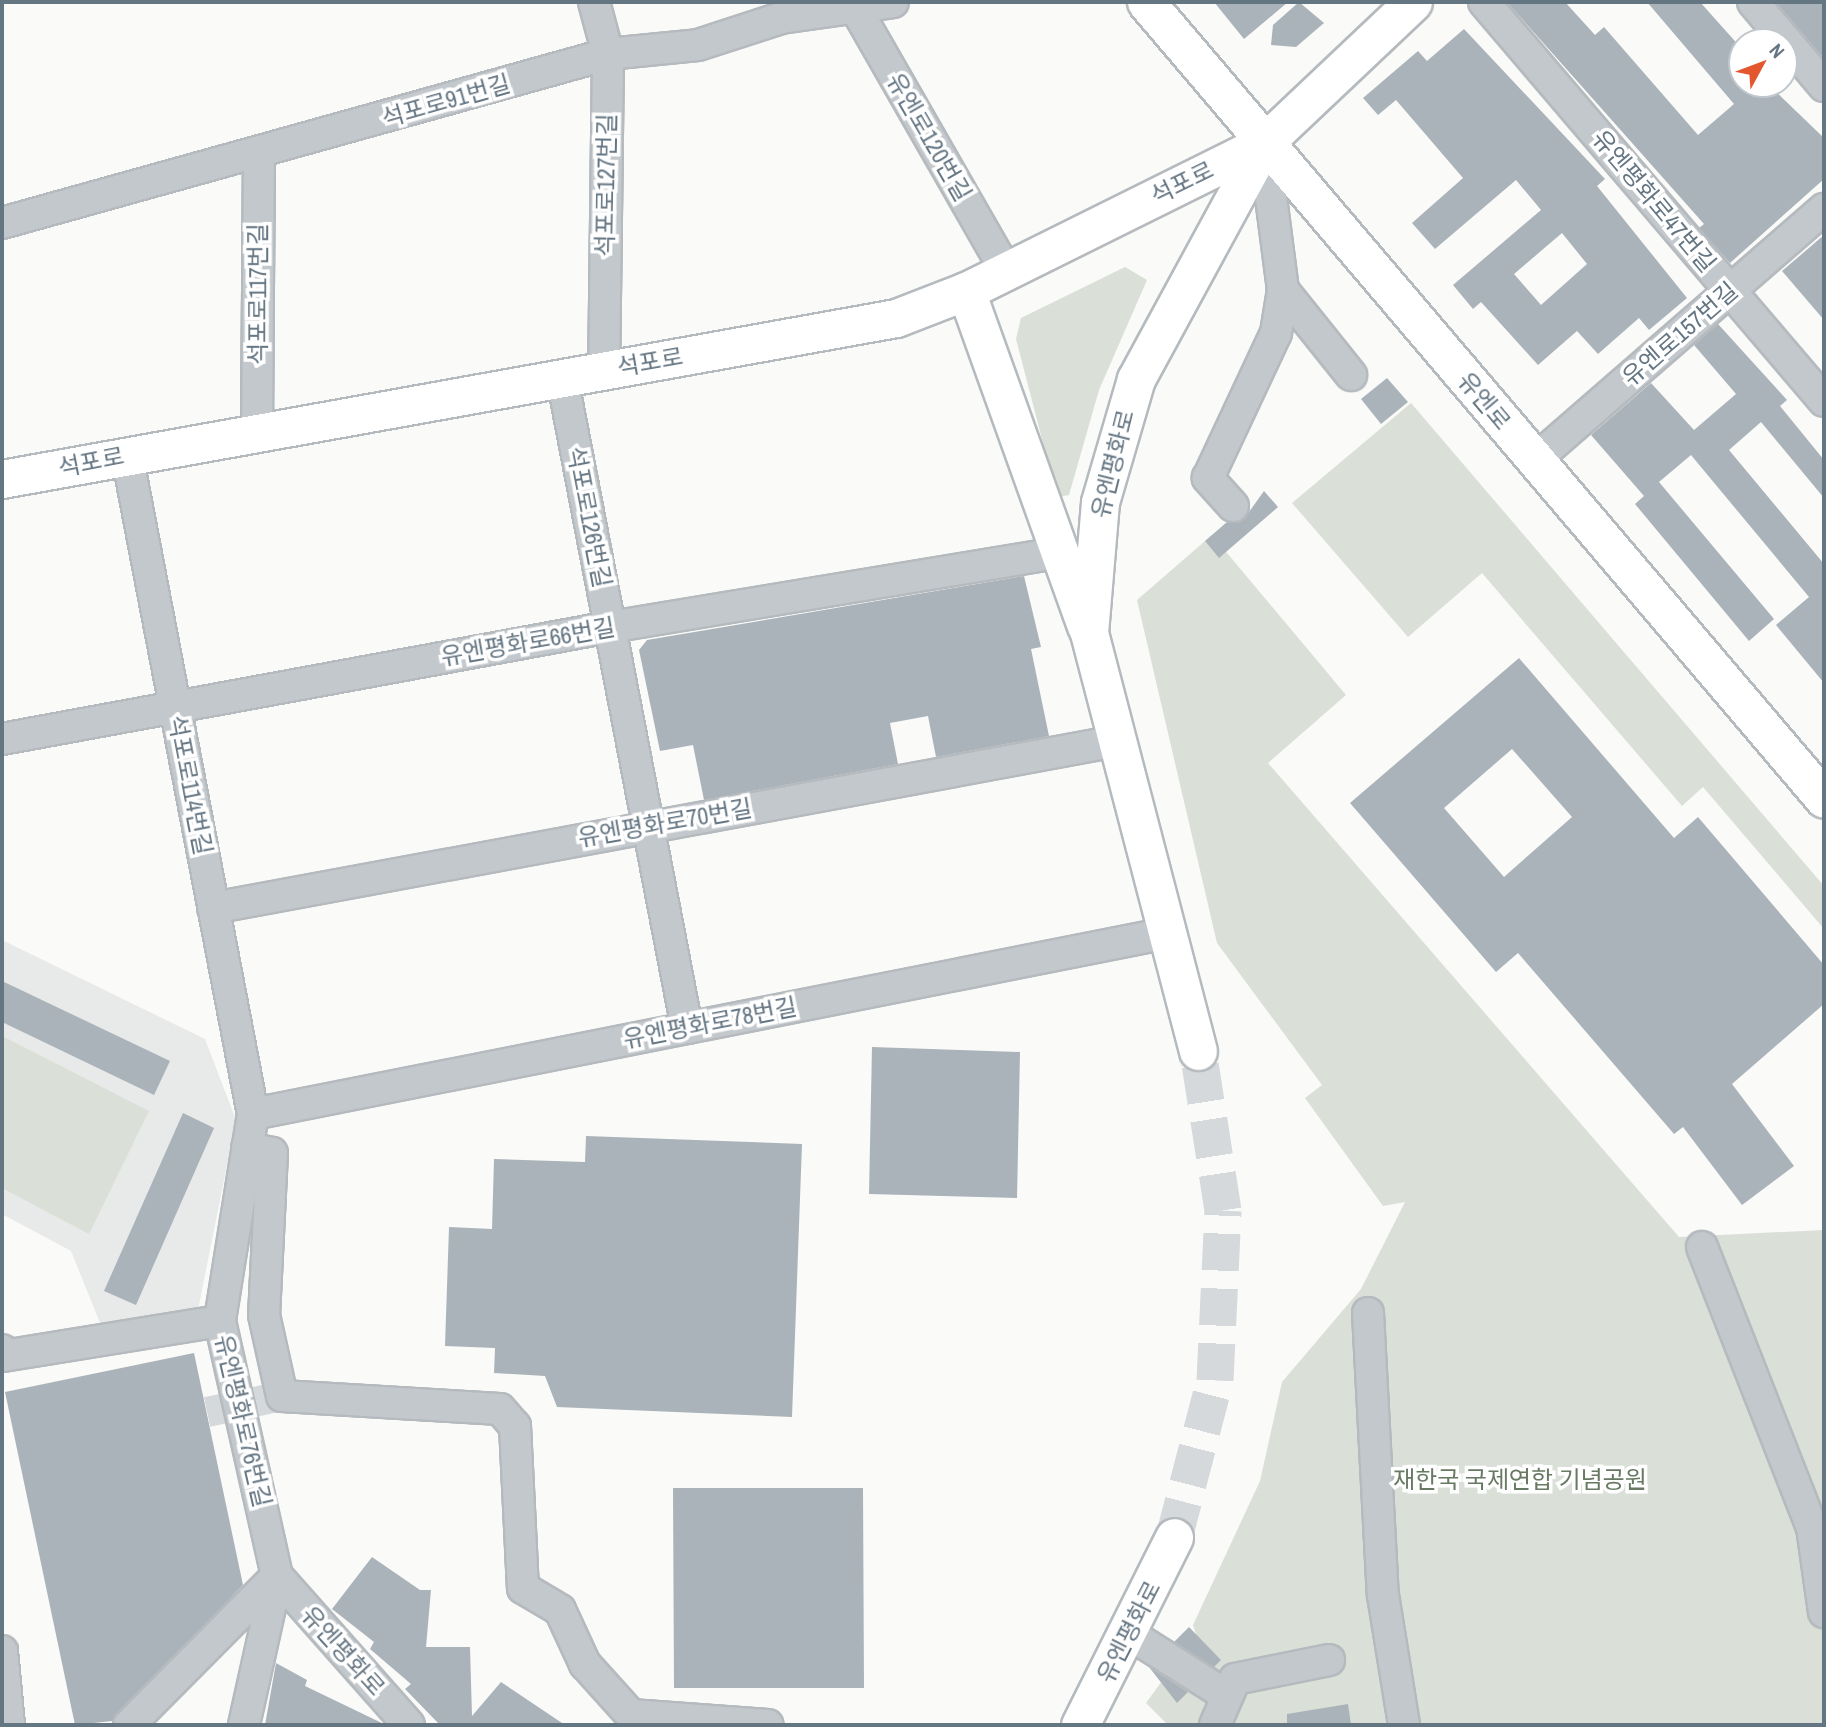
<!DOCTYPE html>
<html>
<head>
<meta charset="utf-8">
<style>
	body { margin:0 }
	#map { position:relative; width:1826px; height:1727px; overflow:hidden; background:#fafaf8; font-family:"Archivo Narrow","Noto Sans KR",sans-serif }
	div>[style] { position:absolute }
	.built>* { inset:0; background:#e8e9e9 }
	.green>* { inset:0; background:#dadfd7 }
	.building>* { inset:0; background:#aab3b9 }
	.minor-tunnel>* { height:30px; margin-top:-15px; transform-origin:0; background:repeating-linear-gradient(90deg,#d5d9db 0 30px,transparent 0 45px) }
	.major-tunnel>* { height:37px; margin-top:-18.5px; transform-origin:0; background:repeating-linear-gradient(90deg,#d5d9db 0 37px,transparent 0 55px) }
	.roads { filter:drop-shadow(2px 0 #b5babe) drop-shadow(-2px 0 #b5babe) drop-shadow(0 2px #b5babe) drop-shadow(0 -2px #b5babe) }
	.minor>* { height:30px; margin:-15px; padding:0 15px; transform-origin:15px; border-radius:15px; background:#c3c8cc }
	.major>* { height:37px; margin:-18.5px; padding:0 18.5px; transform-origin:18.5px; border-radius:18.5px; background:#fff }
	span { translate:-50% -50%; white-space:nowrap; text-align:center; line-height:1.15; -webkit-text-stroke:7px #fff; paint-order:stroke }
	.street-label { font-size:24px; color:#657683 }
	.park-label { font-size:24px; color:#687a64 }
	.frame { position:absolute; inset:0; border:4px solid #657683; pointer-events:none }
	.north { position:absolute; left:1728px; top:28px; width:70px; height:70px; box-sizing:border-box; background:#fff; border:2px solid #c1c8cd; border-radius:50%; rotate:49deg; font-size:19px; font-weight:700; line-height:28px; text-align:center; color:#657683 }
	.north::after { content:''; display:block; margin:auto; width:24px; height:32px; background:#e4572e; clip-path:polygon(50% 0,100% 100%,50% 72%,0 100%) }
</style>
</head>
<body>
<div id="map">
	<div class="built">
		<div style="clip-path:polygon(2px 940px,205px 1039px,236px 1120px,197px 1315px,100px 1323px,71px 1251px,2px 1214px)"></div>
	</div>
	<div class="green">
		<div style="clip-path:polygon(1125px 267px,1147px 280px,1099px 390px,1069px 495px,1057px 497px,1016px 339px,1021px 318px)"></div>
		<div style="clip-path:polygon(1411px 403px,1824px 886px,1824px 929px,1703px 787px,1682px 806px,1482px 573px,1408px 637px,1292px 503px)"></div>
		<div style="clip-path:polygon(1212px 535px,1346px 695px,1268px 763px,1679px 1237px,1824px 1230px,1824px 1725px,1168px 1725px,1146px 1703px,1196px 1634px,1193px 1625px,1260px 1481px,1282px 1382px,1361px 1289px,1405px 1202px,1383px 1206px,1305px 1098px,1322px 1085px,1217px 943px,1137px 600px)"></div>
		<div style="clip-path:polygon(2px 1036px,149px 1111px,89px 1234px,2px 1188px)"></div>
	</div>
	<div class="building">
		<div style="clip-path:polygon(1214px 2px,1288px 2px,1244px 39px)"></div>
		<div style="clip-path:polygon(1299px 2px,1324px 23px,1296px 47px,1271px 45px,1273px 25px)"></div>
		<div style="clip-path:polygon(1507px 2px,1565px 2px,1595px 35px,1604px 27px,1698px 135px,1734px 104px,1647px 2px,1700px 2px,1742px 49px,1742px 84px,1768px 84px,1824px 138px,1824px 179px,1730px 263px,1699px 228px,1704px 224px)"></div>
		<div style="clip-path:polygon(1776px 2px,1824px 2px,1824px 59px)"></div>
		<div style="clip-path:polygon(evenodd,1464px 29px,1605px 179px,1597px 186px,1687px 298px,1649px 330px,1639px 318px,1598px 354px,1577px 331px,1538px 365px,1481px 302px,1473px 309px,1453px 285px,1541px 210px,1516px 180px,1435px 249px,1412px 223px,1463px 178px,1396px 100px,1378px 115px,1363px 98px,1418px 51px,1427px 61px,1464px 29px,1562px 233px,1587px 264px,1541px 305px,1514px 274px,1562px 233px)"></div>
		<div style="clip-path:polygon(1824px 235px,1824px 320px,1782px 271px)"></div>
		<div style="clip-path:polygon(1718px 324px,1787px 400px,1780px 406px,1824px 460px,1824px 498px,1761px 422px,1729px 450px,1824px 564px,1824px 683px,1776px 625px,1809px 597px,1691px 455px,1659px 482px,1774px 619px,1749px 641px,1635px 504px,1644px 496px,1591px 435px,1651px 383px,1694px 430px,1736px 394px,1694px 345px)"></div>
		<div style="clip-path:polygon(1387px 378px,1408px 402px,1381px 424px,1361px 399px)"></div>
		<div style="clip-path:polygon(1264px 491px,1278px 507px,1219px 558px,1205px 541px,1227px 522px,1244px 519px)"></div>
		<div style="clip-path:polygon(1024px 576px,1041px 647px,1031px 649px,1049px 736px,936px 757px,928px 716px,890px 723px,898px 764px,704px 800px,693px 745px,660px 751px,639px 650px,647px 640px)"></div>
		<div style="clip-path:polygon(evenodd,1519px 658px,1674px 838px,1698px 817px,1824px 965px,1824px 1004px,1732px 1084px,1794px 1166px,1742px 1205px,1683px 1127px,1674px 1134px,1518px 953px,1496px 972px,1350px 803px,1519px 658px,1512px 749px,1572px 817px,1504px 877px,1444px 808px,1512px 749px)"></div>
		<div style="clip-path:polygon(2px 981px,170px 1061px,154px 1095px,2px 1022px)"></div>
		<div style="clip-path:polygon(872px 1047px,1020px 1052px,1017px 1198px,869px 1194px)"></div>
		<div style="clip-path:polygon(183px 1113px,214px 1128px,136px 1305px,104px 1291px)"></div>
		<div style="clip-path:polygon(586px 1136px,802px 1144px,792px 1417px,557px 1407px,545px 1376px,494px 1373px,495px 1348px,445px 1346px,449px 1227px,492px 1229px,494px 1159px,585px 1162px)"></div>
		<div style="clip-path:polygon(194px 1353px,243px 1585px,112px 1721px,75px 1725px,5px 1392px)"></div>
		<div style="clip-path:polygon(673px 1488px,863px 1488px,864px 1688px,674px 1688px)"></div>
		<div style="clip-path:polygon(372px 1557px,420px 1590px,431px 1590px,426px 1647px,470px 1647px,472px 1716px,501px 1682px,565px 1725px,440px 1725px,405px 1689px,411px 1684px,370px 1649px,374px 1642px,332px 1609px)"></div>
		<div style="clip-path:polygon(1189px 1627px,1221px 1660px,1214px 1667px,1174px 1642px)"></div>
		<div style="clip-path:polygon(276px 1663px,307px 1680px,305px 1686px,386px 1725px,265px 1725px)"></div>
		<div style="clip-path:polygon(1149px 1667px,1188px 1692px,1177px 1703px)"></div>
		<div style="clip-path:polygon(1348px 1704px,1351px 1725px,1287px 1725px,1287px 1714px)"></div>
	</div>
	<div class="minor-tunnel">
		<div style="left:207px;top:1412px;width:77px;rotate:-12deg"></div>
	</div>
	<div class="major-tunnel">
		<div style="left:1174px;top:1537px;width:162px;rotate:-75.4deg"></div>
		<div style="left:1215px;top:1380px;width:170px;rotate:-87.3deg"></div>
		<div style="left:1223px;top:1210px;width:161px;rotate:-98.9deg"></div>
	</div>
	<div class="roads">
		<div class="minor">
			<div style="left:594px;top:2px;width:54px;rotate:74.9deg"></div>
			<div style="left:608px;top:54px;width:316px;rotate:90.7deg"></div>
			<div style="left:852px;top:2px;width:310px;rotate:60.2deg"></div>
			<div style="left:1484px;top:2px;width:524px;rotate:49.56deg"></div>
			<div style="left:1753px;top:2px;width:110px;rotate:49.8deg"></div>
			<div style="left:2px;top:223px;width:629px;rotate:-15.58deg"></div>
			<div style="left:608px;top:54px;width:90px;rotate:-5.7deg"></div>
			<div style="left:698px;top:45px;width:87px;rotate:-18deg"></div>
			<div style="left:781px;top:18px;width:113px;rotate:-8.1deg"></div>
			<div style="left:1283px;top:290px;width:109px;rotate:51.3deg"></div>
			<div style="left:562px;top:377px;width:663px;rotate:79.13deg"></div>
			<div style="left:257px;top:432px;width:276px;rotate:-89.6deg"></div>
			<div style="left:127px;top:455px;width:671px;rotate:79.18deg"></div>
			<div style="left:253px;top:1114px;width:210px;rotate:99.1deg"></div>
			<div style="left:220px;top:1321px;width:261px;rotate:77.4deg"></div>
			<div style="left:277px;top:1576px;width:153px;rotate:102.5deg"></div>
			<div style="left:1535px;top:460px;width:383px;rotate:-41deg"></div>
			<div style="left:1233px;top:506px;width:38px;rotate:-132deg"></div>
			<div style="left:1208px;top:478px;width:160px;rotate:-64.9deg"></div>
			<div style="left:1276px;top:333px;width:44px;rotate:-80.8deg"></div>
			<div style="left:1283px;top:290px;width:148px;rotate:-97.4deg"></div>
			<div style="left:2px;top:739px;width:618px;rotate:-10.44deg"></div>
			<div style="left:610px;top:627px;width:452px;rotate:-9.4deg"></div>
			<div style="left:213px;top:908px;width:919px;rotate:-10.47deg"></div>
			<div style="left:253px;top:1114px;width:932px;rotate:-11.2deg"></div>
			<div style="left:247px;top:1148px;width:25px;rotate:11deg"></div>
			<div style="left:272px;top:1153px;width:162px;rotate:92.8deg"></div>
			<div style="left:264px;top:1315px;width:83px;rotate:77.5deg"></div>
			<div style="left:282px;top:1396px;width:218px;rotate:3.4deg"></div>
			<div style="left:500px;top:1409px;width:23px;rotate:49deg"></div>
			<div style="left:515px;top:1426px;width:162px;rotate:87.2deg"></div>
			<div style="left:523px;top:1588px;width:43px;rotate:30.7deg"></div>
			<div style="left:560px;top:1610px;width:60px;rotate:65.2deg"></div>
			<div style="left:585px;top:1664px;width:69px;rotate:48deg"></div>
			<div style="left:631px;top:1715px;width:137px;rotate:4.2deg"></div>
			<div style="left:1702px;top:1247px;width:301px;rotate:68.6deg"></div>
			<div style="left:1812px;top:1527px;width:86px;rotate:82deg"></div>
			<div style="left:1368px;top:1313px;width:282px;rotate:87deg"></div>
			<div style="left:1383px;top:1595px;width:132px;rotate:80.8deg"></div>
			<div style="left:2px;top:1350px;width:6px;rotate:81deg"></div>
			<div style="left:3px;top:1356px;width:220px;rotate:-9.2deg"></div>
			<div style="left:277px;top:1576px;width:199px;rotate:48.5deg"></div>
			<div style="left:1131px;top:1635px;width:112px;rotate:32.3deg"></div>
			<div style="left:2px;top:1651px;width:74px;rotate:84.6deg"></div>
			<div style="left:129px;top:1725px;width:210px;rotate:-45.2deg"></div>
			<div style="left:1215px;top:1725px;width:50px;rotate:-66.5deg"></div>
			<div style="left:1235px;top:1679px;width:96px;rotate:-11.4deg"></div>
		</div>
		<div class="major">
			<div style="left:1146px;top:2px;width:1046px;rotate:49.61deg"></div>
			<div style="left:966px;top:291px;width:356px;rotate:70.3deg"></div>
			<div style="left:2px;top:479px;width:908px;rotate:-10.21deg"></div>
			<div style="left:896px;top:318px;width:75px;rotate:-21.1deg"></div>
			<div style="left:966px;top:291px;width:333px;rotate:-26.4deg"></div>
			<div style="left:1198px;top:1051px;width:432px;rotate:-104.6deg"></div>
			<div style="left:1089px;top:633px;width:131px;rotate:-85.2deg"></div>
			<div style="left:1100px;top:502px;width:128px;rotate:-73.7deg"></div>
			<div style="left:1136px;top:379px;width:268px;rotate:-61.5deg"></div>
			<div style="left:1264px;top:143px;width:205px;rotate:-43.4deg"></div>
			<div style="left:1080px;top:1725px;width:210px;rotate:-63.4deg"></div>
		</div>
	</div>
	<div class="street-label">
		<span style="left:446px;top:101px;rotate:-16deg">석포로91번길</span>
		<span style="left:929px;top:137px;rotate:60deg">유엔로120번길</span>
		<span style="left:1182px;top:183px;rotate:-26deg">석포로</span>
		<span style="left:606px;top:185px;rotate:-89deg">석포로127번길</span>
		<span style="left:1654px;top:201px;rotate:50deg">유엔평화로47번길</span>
		<span style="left:258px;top:294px;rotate:-90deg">석포로117번길</span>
		<span style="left:1680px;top:334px;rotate:-41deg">유엔로157번길</span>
		<span style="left:650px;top:362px;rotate:-10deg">석포로</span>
		<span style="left:1484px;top:401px;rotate:50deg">유엔로</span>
		<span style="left:91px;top:462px;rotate:-11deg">석포로</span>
		<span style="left:1113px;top:464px;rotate:-76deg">유엔평화로</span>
		<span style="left:589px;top:517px;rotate:79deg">석포로126번길</span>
		<span style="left:528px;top:642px;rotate:-10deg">유엔평화로66번길</span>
		<span style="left:190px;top:785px;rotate:79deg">석포로114번길</span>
		<span style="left:665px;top:823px;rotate:-10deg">유엔평화로70번길</span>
		<span style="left:710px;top:1023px;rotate:-11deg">유엔평화로78번길</span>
		<span style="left:243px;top:1421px;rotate:77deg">유엔평화로76번길</span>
		<span style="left:1129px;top:1632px;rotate:-63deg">유엔평화로</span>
		<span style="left:343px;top:1651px;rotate:48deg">유엔평화로</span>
	</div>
	<div class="park-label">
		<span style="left:1520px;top:1480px">재한국 국제연합 기념공원</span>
	</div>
	<div class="frame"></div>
	<div class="north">N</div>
</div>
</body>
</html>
